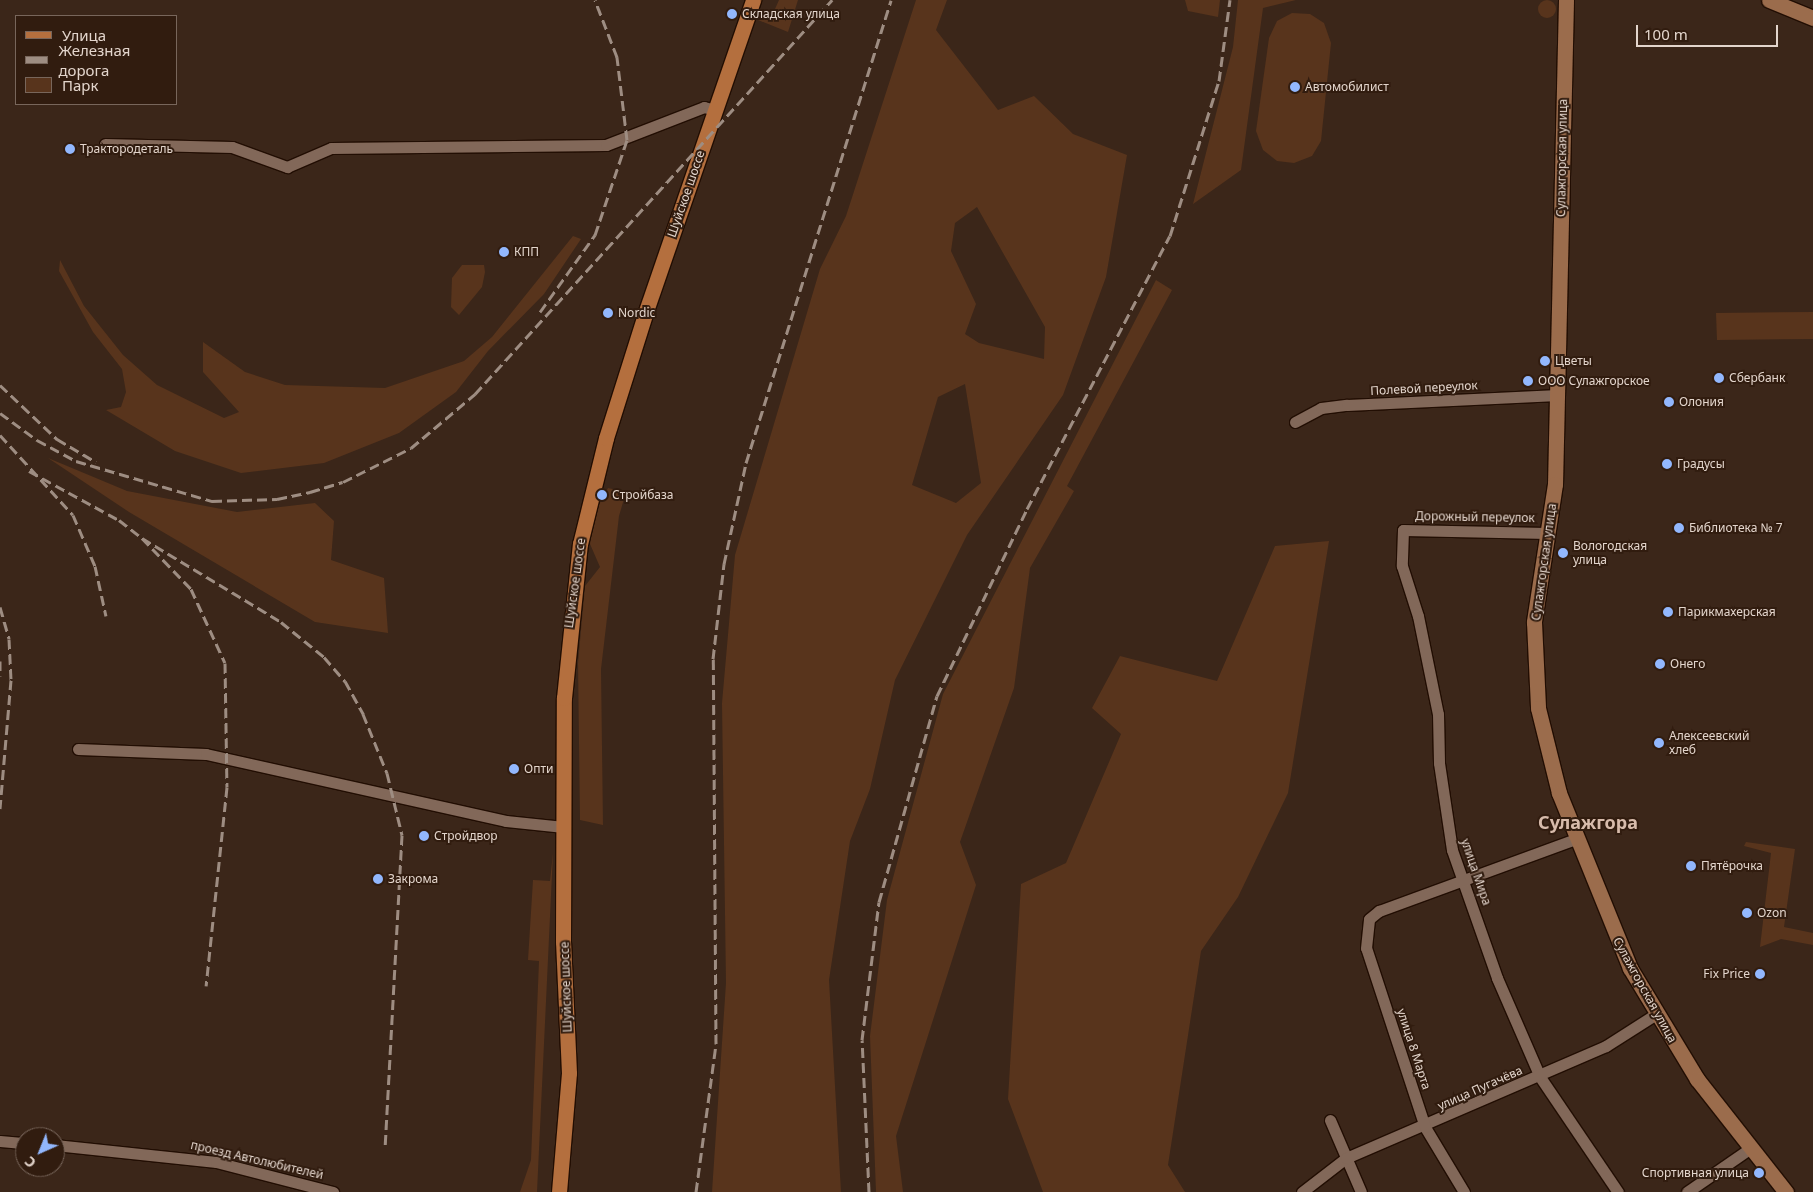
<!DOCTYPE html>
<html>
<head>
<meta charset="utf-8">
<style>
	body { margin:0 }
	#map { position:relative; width:1813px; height:1192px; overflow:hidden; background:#3b2619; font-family:"Noto Sans",sans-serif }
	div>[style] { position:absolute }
	.green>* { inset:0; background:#58341c }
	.round { border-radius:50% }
	.roads { filter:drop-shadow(1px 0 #220e03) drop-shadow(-1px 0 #220e03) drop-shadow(0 1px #220e03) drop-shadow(0 -1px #220e03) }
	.minor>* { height:11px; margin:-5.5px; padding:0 5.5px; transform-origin:5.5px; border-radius:5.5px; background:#826859 }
	.secondary>* { height:15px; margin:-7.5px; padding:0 7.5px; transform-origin:7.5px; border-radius:7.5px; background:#9b6c4c }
	.primary>* { height:15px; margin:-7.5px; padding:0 7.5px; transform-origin:7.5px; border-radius:7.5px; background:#b46f3e }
	.rail>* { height:3px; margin-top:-1.5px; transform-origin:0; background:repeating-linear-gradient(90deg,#9e8d82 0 10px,transparent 0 15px) }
	.dots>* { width:14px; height:14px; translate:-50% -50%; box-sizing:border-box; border:2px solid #311c0f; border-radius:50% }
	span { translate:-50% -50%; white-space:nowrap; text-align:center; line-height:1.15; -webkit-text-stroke:4px #311c0f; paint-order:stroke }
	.poi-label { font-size:12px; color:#e3d5cc }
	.left { translate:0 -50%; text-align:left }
	.right { translate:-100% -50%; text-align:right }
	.street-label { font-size:12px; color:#e3d5cc }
	.district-label { font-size:18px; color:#d7bbab; font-weight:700 }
	.legend { position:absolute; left:15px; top:15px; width:162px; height:90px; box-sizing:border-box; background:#311c0f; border:1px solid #78665b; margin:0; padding:6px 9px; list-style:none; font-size:15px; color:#e3d5cc }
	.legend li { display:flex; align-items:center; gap:10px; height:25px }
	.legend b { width:25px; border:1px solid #78665b }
	.north { position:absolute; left:15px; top:1127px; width:50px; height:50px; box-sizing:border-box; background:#311c0f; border:1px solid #78665b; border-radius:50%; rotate:224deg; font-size:14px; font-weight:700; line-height:20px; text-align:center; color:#e3d5cc }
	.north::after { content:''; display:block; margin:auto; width:18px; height:22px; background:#92b7fd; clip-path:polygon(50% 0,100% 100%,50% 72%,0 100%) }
	.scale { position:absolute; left:1636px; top:25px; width:142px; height:22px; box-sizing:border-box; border:2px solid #e3d5cc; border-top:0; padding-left:6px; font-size:15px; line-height:18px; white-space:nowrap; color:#e3d5cc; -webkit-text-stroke:4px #311c0f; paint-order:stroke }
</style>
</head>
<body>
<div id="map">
	<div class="green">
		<div class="round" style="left:1538px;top:0;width:18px;height:18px"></div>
		<div style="clip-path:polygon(779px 0,798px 0,788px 32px,758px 20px,775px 9px)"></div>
		<div style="clip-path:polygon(evenodd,916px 0,947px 0,936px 30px,998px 110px,1034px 96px,1073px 134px,1127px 155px,1106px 277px,1063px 395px,967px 535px,895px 680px,870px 789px,850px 841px,829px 980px,841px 1192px,712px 1192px,726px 983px,722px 703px,735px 555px,820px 269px,846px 216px,916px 0,977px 207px,1045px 327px,1044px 359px,979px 343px,965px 334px,976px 304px,951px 251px,955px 223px,977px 207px,916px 0,965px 384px,981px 483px,956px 503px,912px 485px,938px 397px,965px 384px)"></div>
		<div style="clip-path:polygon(1185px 0,1220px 0,1218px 17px,1188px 11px)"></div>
		<div style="clip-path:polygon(1238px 0,1296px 0,1263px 8px,1241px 170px,1193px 204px,1233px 47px)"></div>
		<div style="clip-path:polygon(1292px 13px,1310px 14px,1324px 23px,1331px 43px,1321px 141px,1312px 156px,1294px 163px,1277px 161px,1263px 150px,1256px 131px,1269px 38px,1277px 21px)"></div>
		<div style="clip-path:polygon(573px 236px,581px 239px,544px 294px,488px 351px,456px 392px,399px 433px,324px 463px,241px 473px,175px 451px,106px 410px,121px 407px,126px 392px,122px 369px,93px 332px,59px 271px,60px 260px,84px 306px,123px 355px,157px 385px,224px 418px,239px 412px,203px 372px,203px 342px,245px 372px,285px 385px,385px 388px,464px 361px,492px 337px)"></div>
		<div style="clip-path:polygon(462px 265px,484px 265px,485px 272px,482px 287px,459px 315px,451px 307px,452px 278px)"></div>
		<div style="clip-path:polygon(1156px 280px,1172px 290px,1067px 486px,1074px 491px,1030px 568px,1014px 688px,960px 842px,976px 885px,896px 1136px,903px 1192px,876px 1192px,870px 1036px,887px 900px,943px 694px)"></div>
		<div style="clip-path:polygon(1813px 312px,1813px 339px,1717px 340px,1716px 313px)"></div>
		<div style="clip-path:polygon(48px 458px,127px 491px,237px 512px,315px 503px,334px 521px,331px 560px,384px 578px,388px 633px,315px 622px,129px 512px)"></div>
		<div style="clip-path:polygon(608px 488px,626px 492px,619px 516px,601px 669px,603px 825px,580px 820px,578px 663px,585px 586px,600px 567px,590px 544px,595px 512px)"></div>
		<div style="clip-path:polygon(1329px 541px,1288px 793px,1238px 897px,1201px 951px,1168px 1165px,1185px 1192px,1043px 1192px,1008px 1099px,1021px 884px,1066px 863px,1121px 734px,1092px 708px,1120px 656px,1217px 681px,1275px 546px)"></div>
		<div style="clip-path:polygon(1746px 842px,1795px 849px,1784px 927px,1813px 933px,1813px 945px,1781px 939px,1760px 947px,1771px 853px,1744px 846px)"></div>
		<div style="clip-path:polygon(553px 853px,537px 1192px,520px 1192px,531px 1160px,539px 961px,528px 960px,533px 880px,550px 881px)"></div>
	</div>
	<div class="roads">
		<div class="minor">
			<div style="left:105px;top:144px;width:127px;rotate:1.4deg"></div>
			<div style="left:232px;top:147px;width:59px;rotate:20deg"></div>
			<div style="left:287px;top:167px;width:48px;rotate:-23.4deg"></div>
			<div style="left:331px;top:148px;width:275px;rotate:-0.6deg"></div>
			<div style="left:606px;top:145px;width:105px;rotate:-21.2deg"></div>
			<div style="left:704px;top:107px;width:11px;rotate:15deg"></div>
			<div style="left:1295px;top:422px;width:30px;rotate:-28deg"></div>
			<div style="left:1321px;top:408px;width:26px;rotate:-7deg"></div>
			<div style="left:1347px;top:405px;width:211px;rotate:-2.7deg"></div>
			<div style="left:1547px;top:533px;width:144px;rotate:-178.8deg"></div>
			<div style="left:1403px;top:530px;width:36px;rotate:92deg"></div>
			<div style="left:1402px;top:566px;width:52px;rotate:72.3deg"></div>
			<div style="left:1418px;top:616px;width:100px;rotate:78.5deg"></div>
			<div style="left:1438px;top:714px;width:49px;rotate:88.8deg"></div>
			<div style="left:1439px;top:763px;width:88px;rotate:81.5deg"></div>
			<div style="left:1452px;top:850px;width:136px;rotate:70.6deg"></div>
			<div style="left:1497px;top:978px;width:108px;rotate:66.5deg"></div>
			<div style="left:1540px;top:1077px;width:139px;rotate:55.9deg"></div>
			<div style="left:78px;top:749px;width:128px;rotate:2.2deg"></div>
			<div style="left:206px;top:754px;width:307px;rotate:12.6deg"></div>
			<div style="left:506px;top:821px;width:58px;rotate:5.9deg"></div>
			<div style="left:1330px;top:1120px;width:78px;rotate:66.7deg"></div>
			<div style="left:0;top:1141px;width:25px;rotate:5deg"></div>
			<div style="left:55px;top:1145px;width:162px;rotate:6deg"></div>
			<div style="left:216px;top:1162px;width:121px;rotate:14.4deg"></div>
			<div style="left:1302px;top:1192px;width:56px;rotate:-37.7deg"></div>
			<div style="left:1346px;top:1158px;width:283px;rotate:-23.3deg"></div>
			<div style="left:1606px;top:1046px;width:59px;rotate:-32.6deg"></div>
			<div style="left:1464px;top:1192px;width:76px;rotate:-121deg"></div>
			<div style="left:1425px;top:1127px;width:188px;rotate:-108.2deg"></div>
			<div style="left:1366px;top:948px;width:29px;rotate:-84deg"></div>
			<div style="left:1369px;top:919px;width:13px;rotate:-39deg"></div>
			<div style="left:1379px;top:911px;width:210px;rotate:-20.1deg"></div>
			<div style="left:1687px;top:1192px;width:75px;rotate:-34.7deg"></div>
		</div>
		<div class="secondary">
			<div style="left:1566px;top:0;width:484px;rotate:91.3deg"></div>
			<div style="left:1555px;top:484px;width:140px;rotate:98.7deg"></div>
			<div style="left:1534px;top:622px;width:86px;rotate:87.3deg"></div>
			<div style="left:1538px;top:708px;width:88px;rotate:76.1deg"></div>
			<div style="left:1559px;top:793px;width:189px;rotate:67.9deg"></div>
			<div style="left:1630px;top:968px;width:130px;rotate:58.9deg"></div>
			<div style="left:1697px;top:1079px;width:144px;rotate:51.8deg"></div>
			<div style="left:1769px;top:0;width:48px;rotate:22.2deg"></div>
		</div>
		<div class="primary">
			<div style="left:559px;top:1192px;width:119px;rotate:-85.2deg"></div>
			<div style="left:569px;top:1073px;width:131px;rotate:-92.6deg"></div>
			<div style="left:563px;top:942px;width:244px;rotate:-89.8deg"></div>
			<div style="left:564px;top:698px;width:155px;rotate:-84.1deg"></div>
			<div style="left:580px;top:544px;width:109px;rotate:-76.2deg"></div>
			<div style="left:606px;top:438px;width:133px;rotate:-72.5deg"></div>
			<div style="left:646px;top:311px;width:329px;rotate:-71deg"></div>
		</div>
	</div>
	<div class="rail">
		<div style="left:540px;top:312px;width:95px;rotate:-54.5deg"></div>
		<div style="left:595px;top:235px;width:100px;rotate:-71.4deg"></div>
		<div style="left:627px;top:140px;width:84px;rotate:-96.9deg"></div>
		<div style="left:617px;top:57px;width:61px;rotate:-111.1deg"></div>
		<div style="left:0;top:385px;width:79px;rotate:43.5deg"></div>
		<div style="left:57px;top:439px;width:45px;rotate:30.5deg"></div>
		<div style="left:0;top:413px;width:46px;rotate:36.1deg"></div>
		<div style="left:37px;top:440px;width:44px;rotate:28.3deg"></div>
		<div style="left:76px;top:461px;width:142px;rotate:16.4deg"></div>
		<div style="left:212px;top:501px;width:65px;rotate:-1.8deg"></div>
		<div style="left:277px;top:499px;width:34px;rotate:-12deg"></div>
		<div style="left:310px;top:492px;width:34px;rotate:-17deg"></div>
		<div style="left:343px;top:482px;width:76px;rotate:-26.6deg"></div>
		<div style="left:411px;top:448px;width:84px;rotate:-40.2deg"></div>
		<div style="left:475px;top:394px;width:532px;rotate:-47.82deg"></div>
		<div style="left:0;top:435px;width:108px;rotate:47.6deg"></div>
		<div style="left:73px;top:515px;width:56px;rotate:66.7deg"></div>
		<div style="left:95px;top:566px;width:51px;rotate:77.6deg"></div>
		<div style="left:29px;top:471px;width:102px;rotate:28.6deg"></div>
		<div style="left:119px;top:520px;width:29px;rotate:38deg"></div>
		<div style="left:142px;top:538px;width:71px;rotate:46.1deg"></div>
		<div style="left:191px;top:589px;width:81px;rotate:65.3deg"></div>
		<div style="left:225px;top:663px;width:124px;rotate:89.1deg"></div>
		<div style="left:227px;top:787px;width:200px;rotate:96deg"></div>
		<div style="left:142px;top:538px;width:162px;rotate:31.1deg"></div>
		<div style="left:281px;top:622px;width:55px;rotate:39.1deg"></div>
		<div style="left:324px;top:657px;width:32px;rotate:49deg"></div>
		<div style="left:345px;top:681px;width:38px;rotate:61deg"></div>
		<div style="left:363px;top:714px;width:64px;rotate:67.9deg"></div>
		<div style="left:387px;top:773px;width:64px;rotate:76.4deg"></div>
		<div style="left:402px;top:835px;width:310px;rotate:93.1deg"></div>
		<div style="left:0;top:607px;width:33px;rotate:74deg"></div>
		<div style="left:9px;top:639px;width:41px;rotate:87.2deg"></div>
		<div style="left:11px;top:680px;width:129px;rotate:94.9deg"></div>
		<div style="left:0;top:661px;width:15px;rotate:90deg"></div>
		<div style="left:696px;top:1192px;width:149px;rotate:-82.3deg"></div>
		<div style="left:716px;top:1044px;width:385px;rotate:-90.4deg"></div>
		<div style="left:713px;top:659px;width:96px;rotate:-83.4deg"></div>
		<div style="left:724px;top:564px;width:103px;rotate:-77.7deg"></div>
		<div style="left:746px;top:463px;width:485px;rotate:-72.6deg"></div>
		<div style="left:869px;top:1192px;width:152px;rotate:-92.6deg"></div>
		<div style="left:862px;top:1040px;width:139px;rotate:-83deg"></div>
		<div style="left:879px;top:902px;width:214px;rotate:-74.3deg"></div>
		<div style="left:937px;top:696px;width:208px;rotate:-64.3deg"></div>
		<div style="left:1027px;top:509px;width:308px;rotate:-62.4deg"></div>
		<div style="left:1170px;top:236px;width:163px;rotate:-72.5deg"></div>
		<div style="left:1219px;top:81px;width:82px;rotate:-82.3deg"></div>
	</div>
	<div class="dots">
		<div style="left:732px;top:14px;background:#92b7fd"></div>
		<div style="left:1295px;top:87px;background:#92b7fd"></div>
		<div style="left:70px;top:149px;background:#92b7fd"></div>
		<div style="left:504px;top:252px;background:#92b7fd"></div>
		<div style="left:608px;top:313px;background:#92b7fd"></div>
		<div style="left:1545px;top:361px;background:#92b7fd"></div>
		<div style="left:1719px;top:378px;background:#92b7fd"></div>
		<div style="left:1528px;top:381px;background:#92b7fd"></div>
		<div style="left:1669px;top:402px;background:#92b7fd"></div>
		<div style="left:1667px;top:464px;background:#92b7fd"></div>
		<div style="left:602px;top:495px;background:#92b7fd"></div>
		<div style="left:1679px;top:528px;background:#92b7fd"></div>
		<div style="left:1563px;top:553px;background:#92b7fd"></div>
		<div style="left:1668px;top:612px;background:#92b7fd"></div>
		<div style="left:1660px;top:664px;background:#92b7fd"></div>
		<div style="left:1659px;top:743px;background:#92b7fd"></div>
		<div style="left:514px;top:769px;background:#92b7fd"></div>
		<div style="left:424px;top:836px;background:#92b7fd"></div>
		<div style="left:1691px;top:866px;background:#92b7fd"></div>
		<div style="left:378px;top:879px;background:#92b7fd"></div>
		<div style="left:1747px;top:913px;background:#92b7fd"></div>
		<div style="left:1760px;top:974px;background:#92b7fd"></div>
		<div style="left:1759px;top:1173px;background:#92b7fd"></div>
	</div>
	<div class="poi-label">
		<span class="left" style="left:742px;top:14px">Складская улица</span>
		<span class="left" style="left:1305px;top:87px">Автомобилист</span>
		<span class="left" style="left:80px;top:149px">Трактородеталь</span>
		<span class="left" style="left:514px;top:252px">КПП</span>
		<span class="left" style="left:618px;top:313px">Nordic</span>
		<span class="left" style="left:1555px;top:361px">Цветы</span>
		<span class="left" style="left:1729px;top:378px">Сбербанк</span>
		<span class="left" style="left:1538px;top:381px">ООО Сулажгорское</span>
		<span class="left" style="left:1679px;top:402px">Олония</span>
		<span class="left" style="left:1677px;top:464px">Градусы</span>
		<span class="left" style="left:612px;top:495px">Стройбаза</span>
		<span class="left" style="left:1689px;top:528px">Библиотека № 7</span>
		<span class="left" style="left:1573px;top:553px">Вологодская<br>улица</span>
		<span class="left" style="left:1678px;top:612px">Парикмахерская</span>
		<span class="left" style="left:1670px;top:664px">Онего</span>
		<span class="left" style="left:1669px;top:743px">Алексеевский<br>хлеб</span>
		<span class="left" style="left:524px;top:769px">Опти</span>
		<span class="left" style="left:434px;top:836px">Стройдвор</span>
		<span class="left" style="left:1701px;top:866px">Пятёрочка</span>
		<span class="left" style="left:388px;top:879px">Закрома</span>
		<span class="left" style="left:1757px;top:913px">Ozon</span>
		<span class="right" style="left:1750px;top:974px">Fix Price</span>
		<span class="right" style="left:1749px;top:1173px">Спортивная улица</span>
	</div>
	<div class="street-label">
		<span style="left:1562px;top:158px;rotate:-89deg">Сулажгорская улица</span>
		<span style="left:686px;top:194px;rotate:-71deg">Шуйское шоссе</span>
		<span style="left:1424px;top:388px;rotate:-3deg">Полевой переулок</span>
		<span style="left:1475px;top:517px;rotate:1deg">Дорожный переулок</span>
		<span style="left:1544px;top:562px;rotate:-82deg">Сулажгорская улица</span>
		<span style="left:575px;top:583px;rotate:-82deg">Шуйское шоссе</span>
		<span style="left:1476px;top:872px;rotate:71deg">улица Мира</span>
		<span style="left:566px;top:987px;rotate:-92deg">Шуйское шоссе</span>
		<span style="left:1645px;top:990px;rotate:61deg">Сулажгорская улица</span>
		<span style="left:1414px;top:1049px;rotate:72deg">улица 8 Марта</span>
		<span style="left:1480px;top:1088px;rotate:-24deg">улица Пугачёва</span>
		<span style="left:257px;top:1160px;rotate:13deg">проезд Автолюбителей</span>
	</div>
	<div class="district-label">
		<span style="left:1588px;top:822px">Сулажгора</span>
	</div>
	<ul class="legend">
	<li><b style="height:6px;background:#b46f3e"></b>Улица</li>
	<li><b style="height:6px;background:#9e8d82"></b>Железная дорога</li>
	<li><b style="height:14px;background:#58341c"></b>Парк</li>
	</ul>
	<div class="north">С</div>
	<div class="scale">100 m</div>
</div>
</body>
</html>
